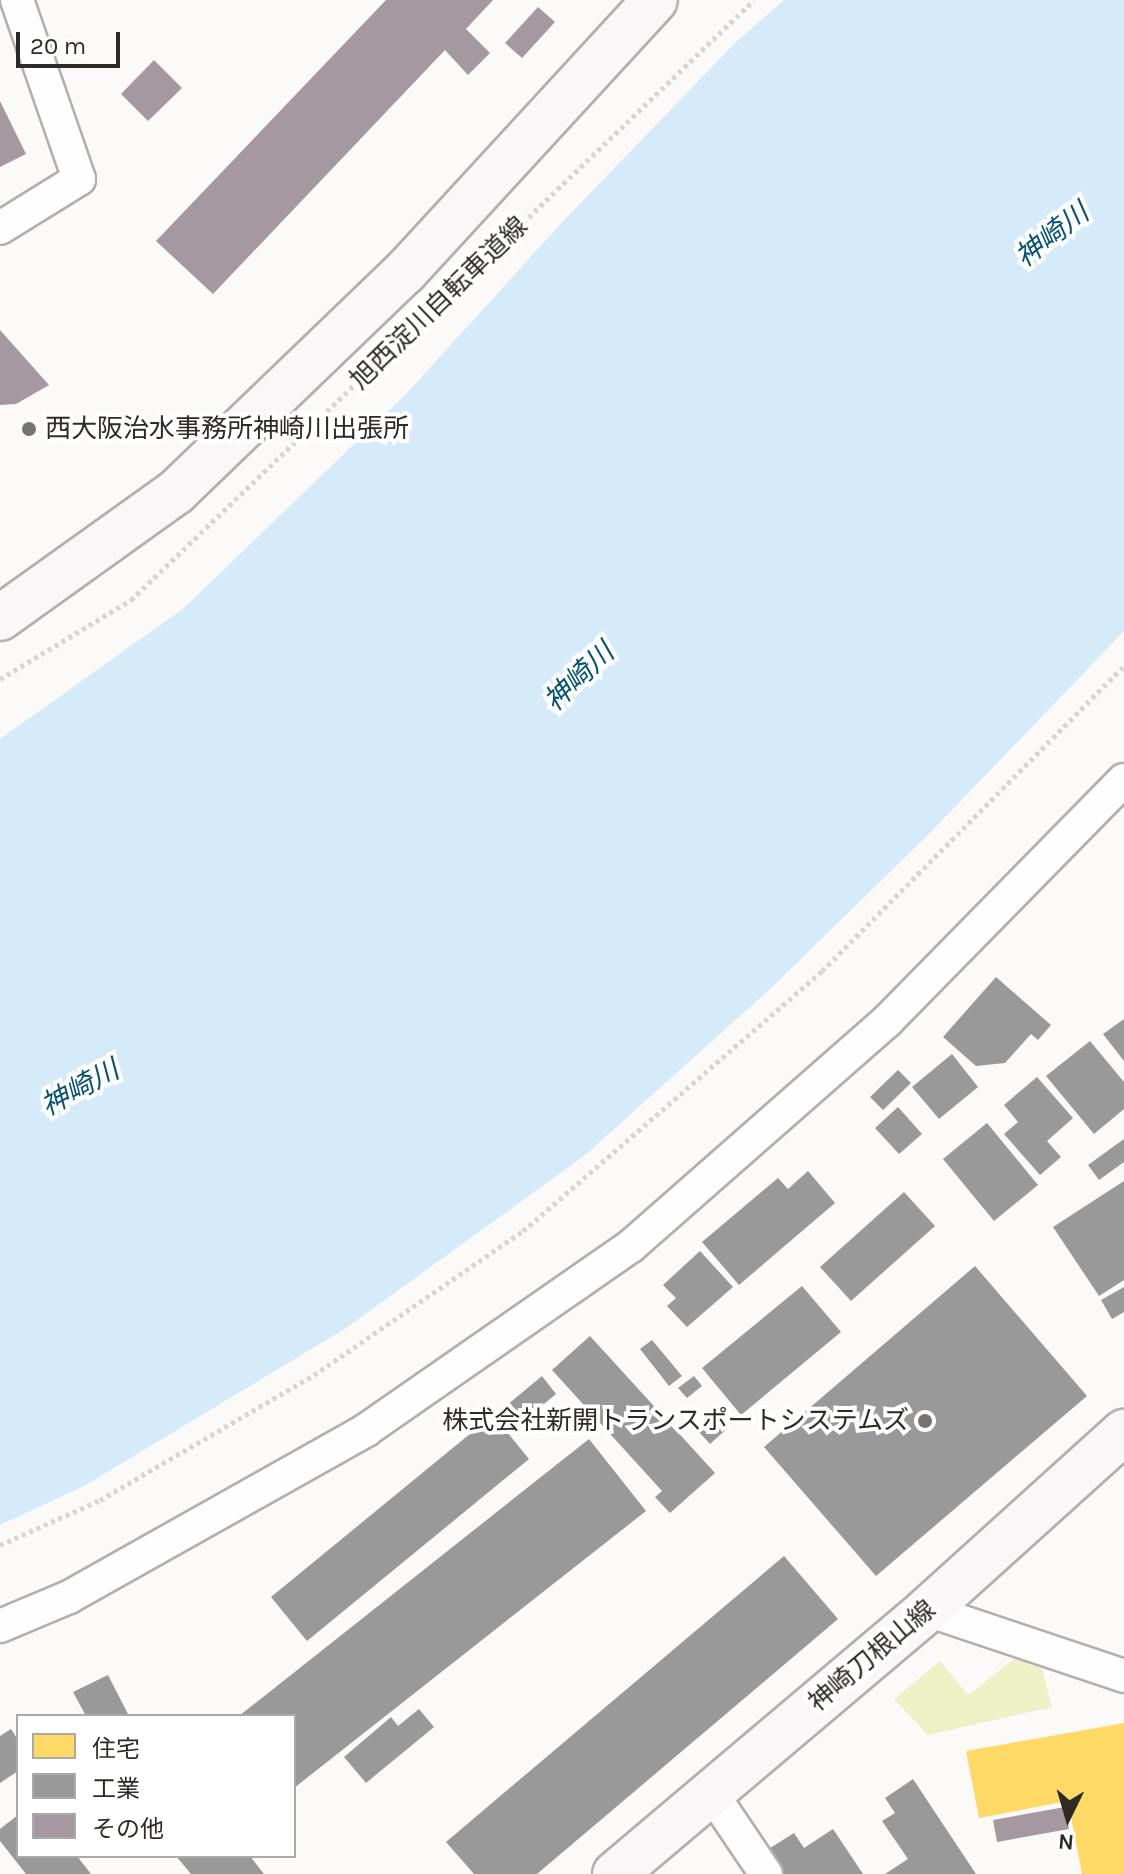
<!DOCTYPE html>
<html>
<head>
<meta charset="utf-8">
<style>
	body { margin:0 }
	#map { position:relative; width:1124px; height:1874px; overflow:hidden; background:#fcfaf8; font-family:Karla,"Noto Sans JP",sans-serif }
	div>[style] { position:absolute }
	.green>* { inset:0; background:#eef1c5 }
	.water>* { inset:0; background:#d5ebfa }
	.homes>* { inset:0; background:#ffd966 }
	.industry>* { inset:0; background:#999 }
	.building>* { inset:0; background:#a598a1 }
	.path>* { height:5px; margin-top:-2.5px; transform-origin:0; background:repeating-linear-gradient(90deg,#d7d6d5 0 4px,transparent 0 8px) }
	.roads { filter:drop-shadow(2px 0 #b2b0ae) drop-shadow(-2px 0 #b2b0ae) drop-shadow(0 2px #b2b0ae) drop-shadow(0 -2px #b2b0ae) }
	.street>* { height:32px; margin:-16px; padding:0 16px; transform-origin:16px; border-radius:16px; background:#fffefe }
	.secondary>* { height:44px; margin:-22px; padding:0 22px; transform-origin:22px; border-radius:22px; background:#f9f7f7 }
	.dots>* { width:22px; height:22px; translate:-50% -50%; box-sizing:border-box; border:4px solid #fff; border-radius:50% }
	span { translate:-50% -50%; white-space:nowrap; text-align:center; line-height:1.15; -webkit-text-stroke:8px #fff; paint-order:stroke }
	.street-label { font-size:26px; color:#2e2b26 }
	.poi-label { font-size:26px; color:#2e2b26 }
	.left { translate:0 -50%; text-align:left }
	.right { translate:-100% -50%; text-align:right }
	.water-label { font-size:28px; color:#065276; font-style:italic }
	.legend { position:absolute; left:16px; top:1714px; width:280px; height:144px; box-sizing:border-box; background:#fff; border:2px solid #abaaa8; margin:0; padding:10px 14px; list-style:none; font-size:24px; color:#2e2b26 }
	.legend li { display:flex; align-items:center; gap:16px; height:40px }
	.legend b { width:40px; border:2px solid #abaaa8 }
	.north { position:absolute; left:1028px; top:1778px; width:80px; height:80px; -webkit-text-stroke:6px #fff; paint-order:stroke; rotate:185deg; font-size:22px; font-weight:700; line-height:32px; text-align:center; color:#2e2b26 }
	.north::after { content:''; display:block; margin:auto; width:28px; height:36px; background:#2e2b26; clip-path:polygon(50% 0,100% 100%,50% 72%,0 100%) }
	.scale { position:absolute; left:16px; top:32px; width:104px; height:36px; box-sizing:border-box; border:4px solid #2e2b26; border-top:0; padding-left:10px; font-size:24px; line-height:28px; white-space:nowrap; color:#2e2b26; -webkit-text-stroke:6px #fff; paint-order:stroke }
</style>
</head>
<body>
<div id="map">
	<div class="green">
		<div style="clip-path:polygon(1017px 1657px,1042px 1669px,1052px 1707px,928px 1735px,894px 1699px,940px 1661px,968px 1695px)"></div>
	</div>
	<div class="water">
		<div style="clip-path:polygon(784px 0,1124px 0,1124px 631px,929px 834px,769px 990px,584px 1156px,346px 1328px,86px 1485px,0 1525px,0 739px,184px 608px,406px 394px,567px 217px,736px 42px)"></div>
	</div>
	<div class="homes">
		<div style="clip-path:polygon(1124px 1723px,1124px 1874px,1082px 1874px,1068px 1801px,979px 1818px,966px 1751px)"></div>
	</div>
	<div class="industry">
		<div style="clip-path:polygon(996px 977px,1051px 1025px,1038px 1040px,1031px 1034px,1005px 1063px,976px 1066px,943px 1037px)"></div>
		<div style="clip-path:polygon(1124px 1019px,1124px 1061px,1103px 1034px)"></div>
		<div style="clip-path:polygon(1090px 1041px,1124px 1082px,1124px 1109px,1094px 1134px,1046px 1076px)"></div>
		<div style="clip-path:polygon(952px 1054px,978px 1087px,939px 1119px,912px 1087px)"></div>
		<div style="clip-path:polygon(898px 1070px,911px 1083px,883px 1110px,870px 1097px)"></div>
		<div style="clip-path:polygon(1037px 1077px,1073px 1118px,1047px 1141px,1061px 1157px,1040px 1175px,1004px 1134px,1018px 1122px,1004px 1105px)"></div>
		<div style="clip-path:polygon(898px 1107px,922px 1134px,899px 1154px,875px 1128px)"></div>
		<div style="clip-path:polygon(987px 1123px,1038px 1185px,994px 1221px,943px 1159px)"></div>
		<div style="clip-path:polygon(1124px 1139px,1124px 1162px,1099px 1180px,1088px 1165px)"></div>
		<div style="clip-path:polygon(808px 1171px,835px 1203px,739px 1285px,702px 1242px,778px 1178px,788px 1189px)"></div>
		<div style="clip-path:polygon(1124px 1181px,1124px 1280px,1099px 1296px,1053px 1227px)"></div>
		<div style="clip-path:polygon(904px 1192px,935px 1226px,851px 1301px,820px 1267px)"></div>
		<div style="clip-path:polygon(700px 1251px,733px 1287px,687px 1327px,667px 1306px,676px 1298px,663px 1285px)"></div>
		<div style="clip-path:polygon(975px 1266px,1087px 1396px,876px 1576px,764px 1447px)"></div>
		<div style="clip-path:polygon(802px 1286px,841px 1332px,741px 1415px,702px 1368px)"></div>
		<div style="clip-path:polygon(1124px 1287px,1124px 1312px,1112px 1319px,1101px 1300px)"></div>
		<div style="clip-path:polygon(590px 1336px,715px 1473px,670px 1513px,655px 1497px,662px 1491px,552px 1370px)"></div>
		<div style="clip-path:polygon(652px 1340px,682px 1376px,669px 1386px,640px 1349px)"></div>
		<div style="clip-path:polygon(542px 1376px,556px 1394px,522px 1422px,507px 1405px)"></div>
		<div style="clip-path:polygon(694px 1376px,702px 1386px,687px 1398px,678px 1388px)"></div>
		<div style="clip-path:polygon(719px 1413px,730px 1426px,710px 1444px,698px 1431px)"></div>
		<div style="clip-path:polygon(493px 1415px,529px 1459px,307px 1641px,271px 1597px)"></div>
		<div style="clip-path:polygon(589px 1439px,646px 1511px,294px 1788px,294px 1716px,239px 1716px)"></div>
		<div style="clip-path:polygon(784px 1556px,838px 1619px,537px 1874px,474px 1874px,446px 1842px)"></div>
		<div style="clip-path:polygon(108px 1675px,129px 1716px,86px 1716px,73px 1692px)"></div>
		<div style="clip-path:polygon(419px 1709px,434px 1727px,366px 1783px,344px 1757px,391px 1717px,398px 1726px)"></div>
		<div style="clip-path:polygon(11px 1729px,18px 1740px,18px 1771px,0 1783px,0 1736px)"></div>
		<div style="clip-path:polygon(913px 1779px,976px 1874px,885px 1874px,908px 1859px,882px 1821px,895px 1813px,885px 1798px)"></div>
		<div style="clip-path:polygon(18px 1815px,18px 1856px,77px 1856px,91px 1874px,26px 1874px,0 1841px,0 1829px)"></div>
		<div style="clip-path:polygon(833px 1829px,863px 1874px,783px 1874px,767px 1850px,794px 1833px,804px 1848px)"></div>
		<div style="clip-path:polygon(176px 1856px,250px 1856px,264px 1874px,191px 1874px)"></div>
	</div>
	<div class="building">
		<div style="clip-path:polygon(386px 0,493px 0,466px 29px,490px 53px,468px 75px,445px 50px,213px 294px,156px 241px)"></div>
		<div style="clip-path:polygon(538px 7px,555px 22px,522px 58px,505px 43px)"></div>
		<div style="clip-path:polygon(154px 60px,182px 88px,148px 121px,121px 94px)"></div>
		<div style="clip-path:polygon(0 101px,26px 154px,0 167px)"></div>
		<div style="clip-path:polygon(0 330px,49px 385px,16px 404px,0 405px)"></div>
		<div style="clip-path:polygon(1065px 1807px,1069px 1829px,997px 1842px,993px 1820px)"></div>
	</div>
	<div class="path">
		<div style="left:0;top:679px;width:153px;rotate:-31.1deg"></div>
		<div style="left:131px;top:600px;width:865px;rotate:-43.92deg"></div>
		<div style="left:0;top:1545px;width:110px;rotate:-24.2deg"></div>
		<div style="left:100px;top:1500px;width:248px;rotate:-30.3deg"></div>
		<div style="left:314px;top:1375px;width:254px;rotate:-34.6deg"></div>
		<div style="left:523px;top:1231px;width:396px;rotate:-41deg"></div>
		<div style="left:822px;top:971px;width:429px;rotate:-45.3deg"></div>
	</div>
	<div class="roads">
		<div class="street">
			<div style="left:0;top:228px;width:93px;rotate:-31.8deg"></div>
			<div style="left:79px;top:179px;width:189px;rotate:-109.1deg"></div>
			<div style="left:927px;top:1610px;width:208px;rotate:18.5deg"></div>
			<div style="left:0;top:1626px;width:75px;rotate:-22.8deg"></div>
			<div style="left:69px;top:1597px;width:341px;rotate:-29.3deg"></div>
			<div style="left:366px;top:1430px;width:323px;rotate:-34.8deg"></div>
			<div style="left:631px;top:1246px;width:341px;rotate:-41.3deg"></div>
			<div style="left:887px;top:1021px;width:338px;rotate:-45.5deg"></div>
			<div style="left:710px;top:1791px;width:100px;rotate:56deg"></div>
		</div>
		<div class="secondary">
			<div style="left:0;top:618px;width:216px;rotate:-35.6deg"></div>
			<div style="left:176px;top:492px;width:318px;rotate:-43.9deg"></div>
			<div style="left:405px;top:272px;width:369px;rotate:-47.4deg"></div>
			<div style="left:615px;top:1874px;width:409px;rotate:-40.2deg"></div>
			<div style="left:927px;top:1610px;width:266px;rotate:-42.1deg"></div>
		</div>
	</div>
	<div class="dots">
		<div style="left:29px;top:429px;background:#767370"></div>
		<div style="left:925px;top:1421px;background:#767370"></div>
	</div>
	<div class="street-label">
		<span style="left:439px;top:303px;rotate:-44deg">旭西淀川自転車道線</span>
		<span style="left:872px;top:1656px;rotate:-40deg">神崎刀根山線</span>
	</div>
	<div class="poi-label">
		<span class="left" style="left:45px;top:429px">西大阪治水事務所神崎川出張所</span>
		<span class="right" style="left:909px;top:1421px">株式会社新開トランスポートシステムズ</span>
	</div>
	<div class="water-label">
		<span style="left:1052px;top:235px;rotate:-38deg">神崎川</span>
		<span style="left:579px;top:677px;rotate:-44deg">神崎川</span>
		<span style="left:80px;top:1088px;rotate:-29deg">神崎川</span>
	</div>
	<ul class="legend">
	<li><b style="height:22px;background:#ffd966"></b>住宅</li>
	<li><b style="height:22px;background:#999"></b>工業</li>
	<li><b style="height:22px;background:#a598a1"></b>その他</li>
	</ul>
	<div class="north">N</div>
	<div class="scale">20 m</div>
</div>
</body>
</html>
